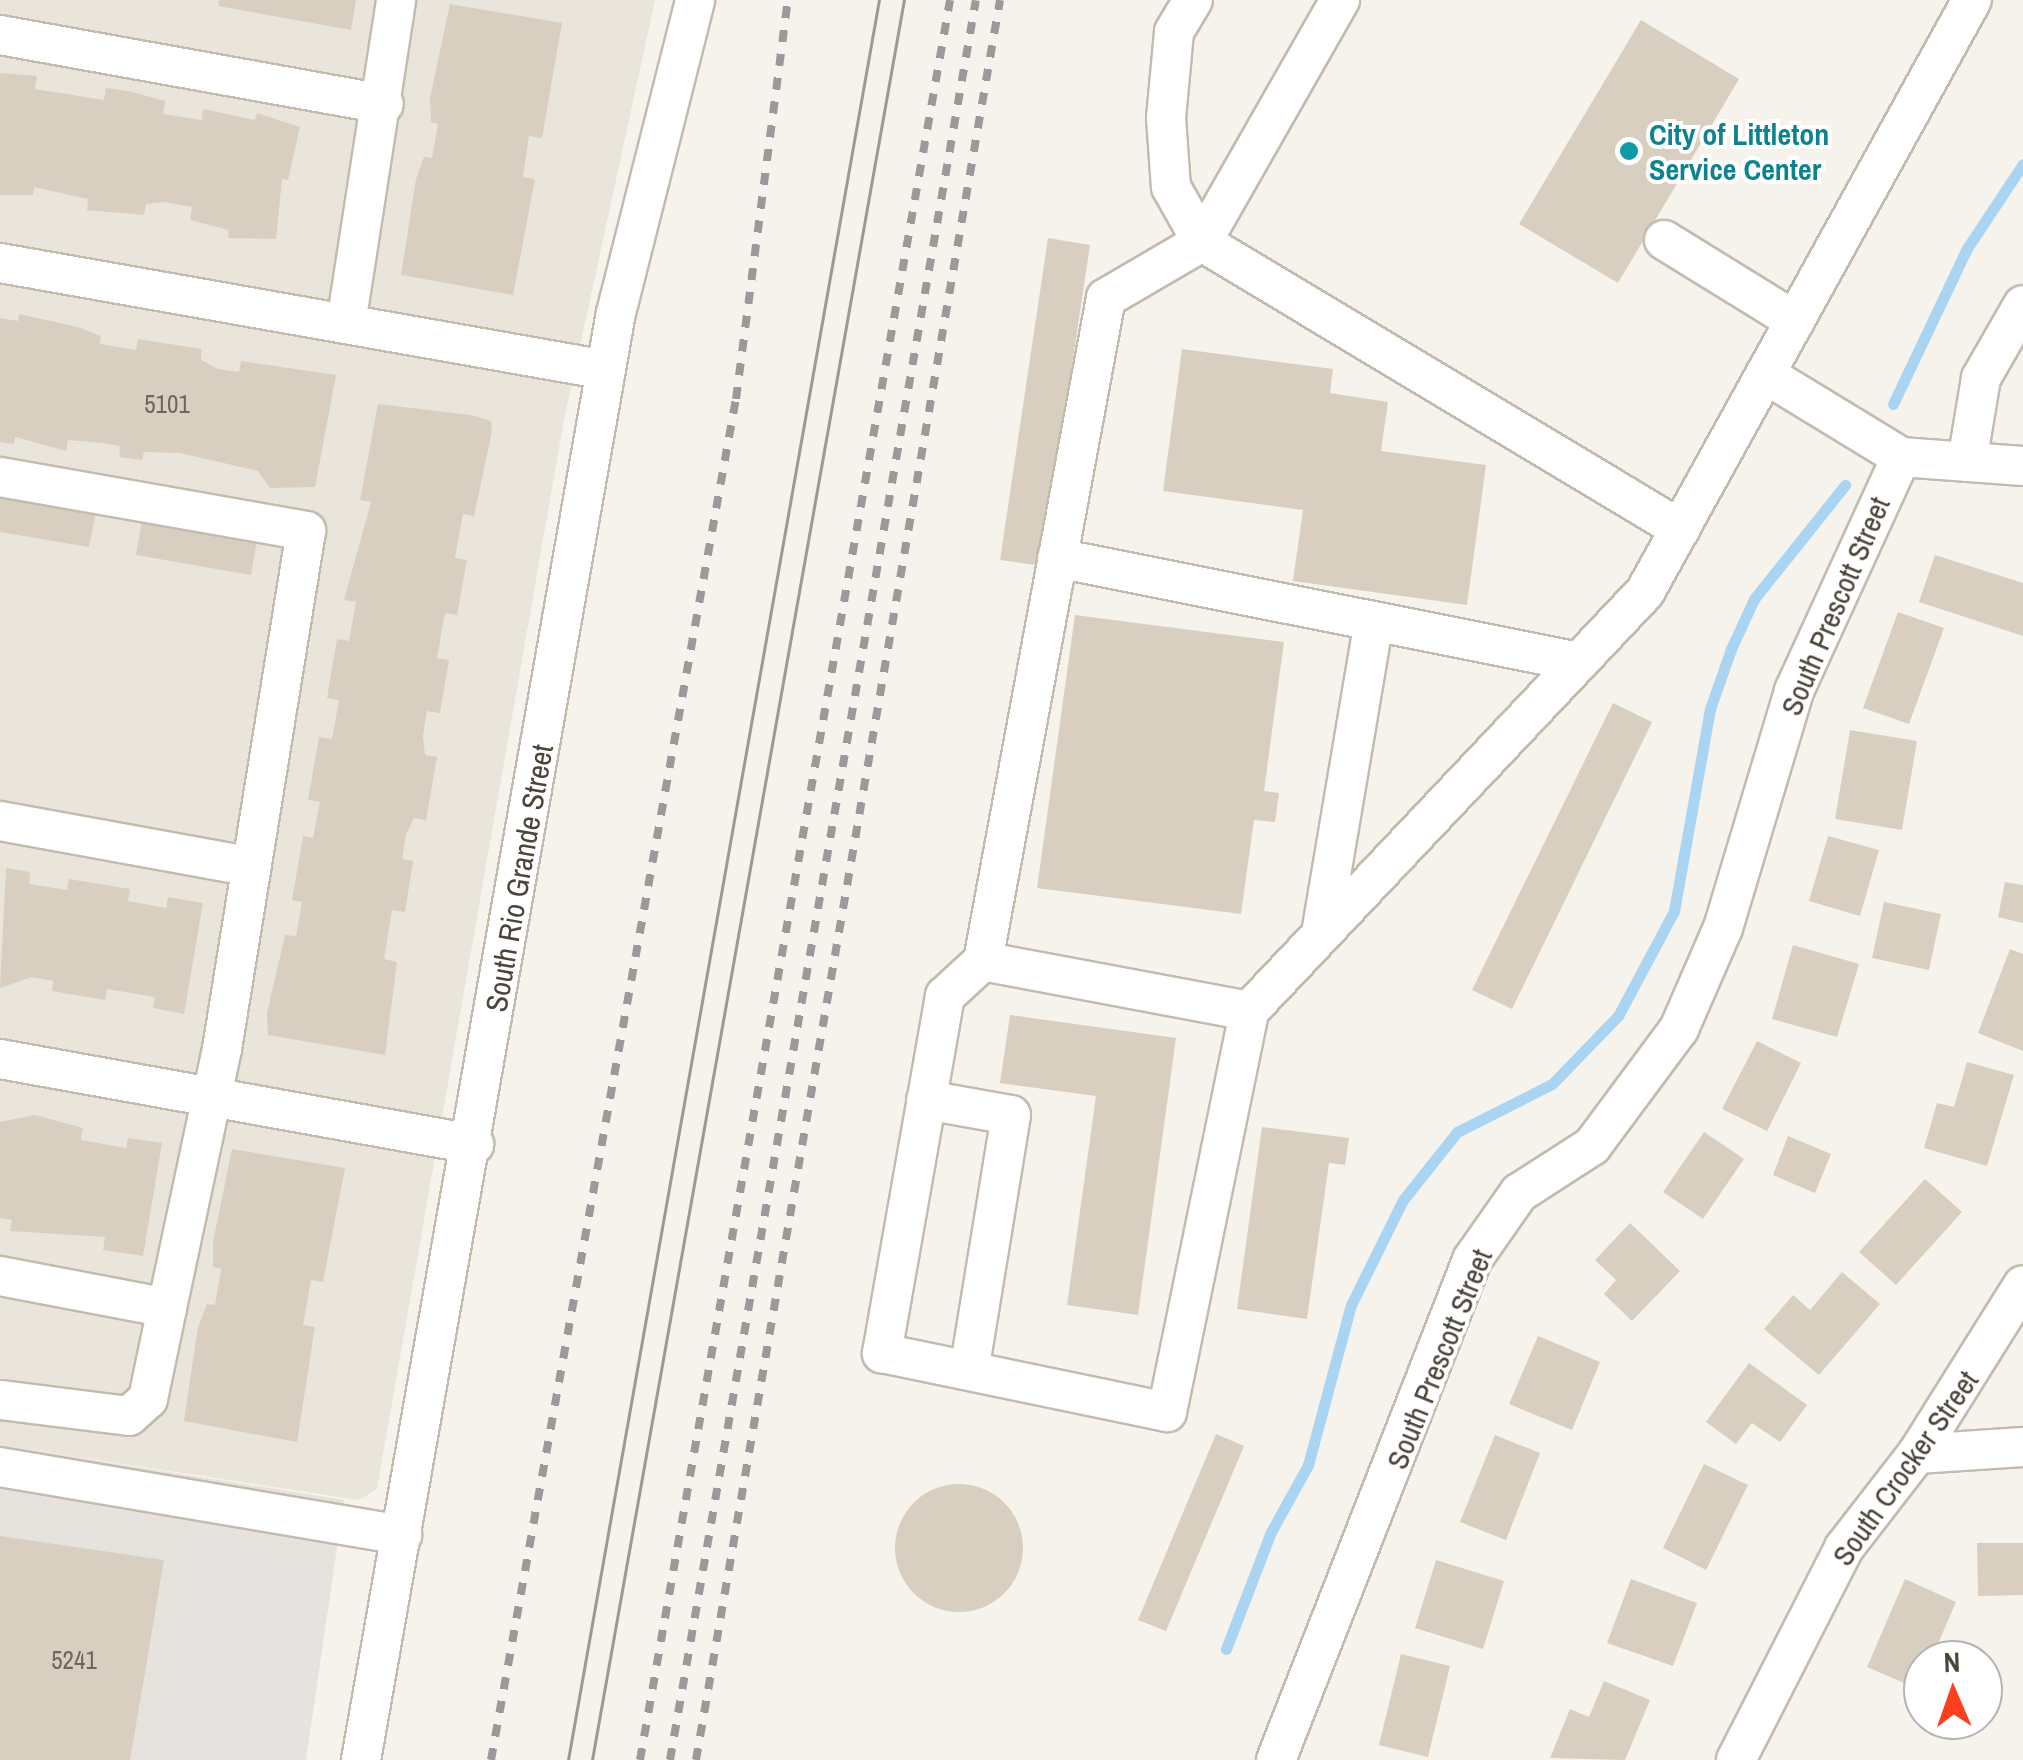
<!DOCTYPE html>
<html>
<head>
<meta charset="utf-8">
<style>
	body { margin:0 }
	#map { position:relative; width:2023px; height:1760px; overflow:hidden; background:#f6f3ec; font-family:"Archivo Narrow",sans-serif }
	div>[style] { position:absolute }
	.residential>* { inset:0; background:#eae5da }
	.industrial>* { inset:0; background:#e6e2dd }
	.parking>* { inset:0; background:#e5e3e0 }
	.stream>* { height:11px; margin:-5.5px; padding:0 5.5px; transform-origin:5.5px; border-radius:5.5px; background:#a9d4f2 }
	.building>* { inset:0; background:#d8cfc1 }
	.round { border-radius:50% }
	.roads { filter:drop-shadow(2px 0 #c2bbae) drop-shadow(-2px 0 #c2bbae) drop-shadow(0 2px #c2bbae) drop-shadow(0 -2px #c2bbae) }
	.minor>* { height:38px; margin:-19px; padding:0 19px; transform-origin:19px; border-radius:19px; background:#fff }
	.tram>* { height:2.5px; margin:-1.25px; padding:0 1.25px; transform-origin:1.25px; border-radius:1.25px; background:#9a9a9a }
	.rail>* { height:8px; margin-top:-4px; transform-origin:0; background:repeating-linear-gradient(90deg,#9a9a9a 0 12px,transparent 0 24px) }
	.dots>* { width:28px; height:28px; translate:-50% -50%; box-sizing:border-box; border:5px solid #fff; border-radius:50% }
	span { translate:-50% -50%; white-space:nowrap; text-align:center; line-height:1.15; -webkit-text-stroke:8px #fff; paint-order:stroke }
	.number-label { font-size:25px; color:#6e675b }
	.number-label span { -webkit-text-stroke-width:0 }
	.culture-label { font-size:30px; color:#0d838f; font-weight:700 }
	.left { translate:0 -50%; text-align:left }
	.street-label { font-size:30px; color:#4b4439 }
	.north { position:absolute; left:1903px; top:1640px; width:100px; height:100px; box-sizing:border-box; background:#fff; border:2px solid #b7b4b0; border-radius:50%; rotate:358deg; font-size:28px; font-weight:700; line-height:40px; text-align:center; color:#4b4439 }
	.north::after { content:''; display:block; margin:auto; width:35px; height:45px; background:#fc3f1d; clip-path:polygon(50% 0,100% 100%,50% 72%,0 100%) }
</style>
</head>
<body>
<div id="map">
	<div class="residential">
		<div style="clip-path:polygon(0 0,655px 0,564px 420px,377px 1489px,359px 1500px,0 1445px)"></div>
	</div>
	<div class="industrial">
		<div style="clip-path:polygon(0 1445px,344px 1500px,306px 1760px,0 1760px)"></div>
	</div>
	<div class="parking">
		<div style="clip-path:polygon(204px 1537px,226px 1541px,232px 1561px,323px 1580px,294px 1760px,166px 1760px)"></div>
	</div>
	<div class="stream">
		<div style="left:1893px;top:404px;width:170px;rotate:-64.6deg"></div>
		<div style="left:1966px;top:250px;width:103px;rotate:-56.5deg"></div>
		<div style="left:1226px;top:1649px;width:125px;rotate:-69deg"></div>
		<div style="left:1271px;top:1532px;width:77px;rotate:-61.1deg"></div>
		<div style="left:1308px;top:1465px;width:166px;rotate:-75deg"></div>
		<div style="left:1351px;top:1305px;width:117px;rotate:-63.7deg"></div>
		<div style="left:1403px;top:1200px;width:87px;rotate:-51.5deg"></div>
		<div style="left:1457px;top:1132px;width:106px;rotate:-26.8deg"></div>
		<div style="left:1552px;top:1084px;width:95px;rotate:-45.9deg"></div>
		<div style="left:1618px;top:1016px;width:119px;rotate:-61.9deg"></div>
		<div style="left:1674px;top:911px;width:205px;rotate:-79.9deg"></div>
		<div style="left:1710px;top:709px;width:64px;rotate:-70.7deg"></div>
		<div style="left:1731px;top:649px;width:55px;rotate:-65.3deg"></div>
		<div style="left:1754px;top:599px;width:146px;rotate:-51.4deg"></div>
	</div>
	<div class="building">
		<div style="clip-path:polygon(219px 0,356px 0,351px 30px,218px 6px)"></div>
		<div style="clip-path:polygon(450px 4px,562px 23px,542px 138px,529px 136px,523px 177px,535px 179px,513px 295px,401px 275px,416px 179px,424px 157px,432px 158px,438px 124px,431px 122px,430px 98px)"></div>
		<div style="clip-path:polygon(1641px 20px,1739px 79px,1618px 283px,1519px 224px)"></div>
		<div style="clip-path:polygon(0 73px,37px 76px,35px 89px,104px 100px,106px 88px,128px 91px,165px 101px,163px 114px,202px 120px,203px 109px,255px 120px,257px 113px,300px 127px,288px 180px,282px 179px,276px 239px,228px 238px,229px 230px,190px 220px,192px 207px,164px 202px,146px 204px,144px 215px,87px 210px,88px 199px,34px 187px,33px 195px,0 195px)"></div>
		<div style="clip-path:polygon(1048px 238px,1090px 245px,1042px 566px,1000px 560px)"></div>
		<div style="clip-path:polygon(19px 314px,78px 327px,101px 336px,100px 344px,136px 350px,138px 339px,202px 349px,201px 360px,218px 369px,239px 372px,241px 361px,336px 375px,315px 487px,270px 488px,258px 471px,180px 453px,144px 452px,142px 460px,119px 457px,120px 446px,102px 443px,68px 440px,66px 451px,15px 437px,14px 444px,0 442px,0 318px,18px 321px)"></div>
		<div style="clip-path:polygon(1182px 349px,1333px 369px,1330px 393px,1388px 402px,1381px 451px,1486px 465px,1467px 605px,1293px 581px,1303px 510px,1163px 491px)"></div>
		<div style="clip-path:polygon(378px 404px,471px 415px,491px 421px,492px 431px,474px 516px,463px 514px,455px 558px,467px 560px,457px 615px,445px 613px,437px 658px,449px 660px,440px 713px,427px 711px,423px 736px,425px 755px,437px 757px,426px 820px,414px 818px,406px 834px,402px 859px,413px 861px,405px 912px,392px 910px,384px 959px,397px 962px,385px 1055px,268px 1035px,267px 1013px,285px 935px,296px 936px,302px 902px,292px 900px,303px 836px,313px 838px,320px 802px,308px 800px,319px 737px,332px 739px,339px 700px,327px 698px,337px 639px,349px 641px,356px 602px,344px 600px,371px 502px,360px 500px)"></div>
		<div style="clip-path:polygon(0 496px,96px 512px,89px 547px,0 532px)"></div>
		<div style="clip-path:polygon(142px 520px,257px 540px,251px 575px,136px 555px)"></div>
		<div style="clip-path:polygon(1935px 555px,2023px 583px,2023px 636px,1919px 602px)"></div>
		<div style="clip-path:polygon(1898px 612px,1944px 628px,1909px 724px,1863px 708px)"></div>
		<div style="clip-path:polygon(1075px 615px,1284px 642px,1264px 791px,1279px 793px,1275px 822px,1254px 820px,1241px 914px,1037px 888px)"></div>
		<div style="clip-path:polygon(1613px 703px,1652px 722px,1512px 1009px,1472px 990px)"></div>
		<div style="clip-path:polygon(1850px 730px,1917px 741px,1902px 830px,1835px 819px)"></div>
		<div style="clip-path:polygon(1828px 836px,1879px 850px,1860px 916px,1809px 901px)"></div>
		<div style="clip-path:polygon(6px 868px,30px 872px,29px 884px,67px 890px,69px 879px,130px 889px,128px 901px,166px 908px,168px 897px,203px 903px,184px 1014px,153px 1008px,155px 997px,107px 989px,105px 1000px,52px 991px,53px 981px,32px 977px,0 988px)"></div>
		<div style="clip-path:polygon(2005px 882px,2023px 885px,2023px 923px,1998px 917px)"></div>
		<div style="clip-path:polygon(1884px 902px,1941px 914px,1929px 970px,1872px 958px)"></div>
		<div style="clip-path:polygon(1793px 945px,1859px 964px,1837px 1037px,1772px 1019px)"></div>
		<div style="clip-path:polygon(2010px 949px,2023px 954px,2023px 1051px,1978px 1033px)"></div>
		<div style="clip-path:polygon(1010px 1015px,1176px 1038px,1138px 1315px,1067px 1305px,1096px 1096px,1000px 1083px)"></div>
		<div style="clip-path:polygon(1757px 1041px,1801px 1063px,1767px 1131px,1722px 1109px)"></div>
		<div style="clip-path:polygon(1967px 1062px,2014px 1075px,1987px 1166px,1924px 1148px,1937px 1103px,1954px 1107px)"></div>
		<div style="clip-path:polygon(35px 1115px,83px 1128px,81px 1140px,126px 1148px,128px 1138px,162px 1143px,143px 1256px,103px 1250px,105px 1237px,10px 1231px,12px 1220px,0 1218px,0 1122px)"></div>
		<div style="clip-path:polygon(1262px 1127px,1349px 1138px,1345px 1165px,1329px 1163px,1307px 1319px,1237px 1309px)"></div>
		<div style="clip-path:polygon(1704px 1132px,1744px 1159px,1703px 1219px,1663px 1192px)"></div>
		<div style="clip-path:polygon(1788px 1136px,1831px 1154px,1815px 1193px,1773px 1175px)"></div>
		<div style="clip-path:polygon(232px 1149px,345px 1168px,323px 1282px,311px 1280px,303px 1325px,315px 1327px,297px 1442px,184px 1421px,198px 1327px,207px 1304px,215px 1305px,221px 1269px,213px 1267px,213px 1242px)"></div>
		<div style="clip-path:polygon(1925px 1179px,1962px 1212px,1896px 1285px,1859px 1252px)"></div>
		<div style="clip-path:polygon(1630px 1223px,1680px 1271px,1632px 1321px,1604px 1294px,1616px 1280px,1595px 1260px)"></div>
		<div style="clip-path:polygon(1842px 1272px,1880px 1304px,1819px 1375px,1764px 1329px,1793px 1295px,1810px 1310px)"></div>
		<div style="clip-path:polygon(1538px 1336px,1600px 1362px,1572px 1430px,1509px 1404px)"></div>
		<div style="clip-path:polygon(1749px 1363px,1807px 1405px,1780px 1442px,1752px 1423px,1736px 1444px,1706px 1422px)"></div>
		<div style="clip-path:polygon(1216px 1434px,1244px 1446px,1166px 1631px,1138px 1620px)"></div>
		<div style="clip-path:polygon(1495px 1435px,1540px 1453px,1506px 1540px,1460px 1522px)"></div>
		<div style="clip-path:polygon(1704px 1464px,1748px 1485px,1706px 1570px,1663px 1548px)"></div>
		<div class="round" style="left:895px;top:1484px;width:128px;height:128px"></div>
		<div style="clip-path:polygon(0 1536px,164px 1560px,130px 1760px,0 1760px)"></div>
		<div style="clip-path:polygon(1977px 1543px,2023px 1543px,2023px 1595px,1978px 1596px)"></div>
		<div style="clip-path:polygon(1436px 1560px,1504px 1581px,1483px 1649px,1415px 1628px)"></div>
		<div style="clip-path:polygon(1631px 1579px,1697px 1603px,1673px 1666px,1607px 1643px)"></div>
		<div style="clip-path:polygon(1905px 1579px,1956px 1602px,1931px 1660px,1923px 1660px,1918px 1689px,1867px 1667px)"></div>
		<div style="clip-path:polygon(1401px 1654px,1450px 1666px,1428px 1757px,1379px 1745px)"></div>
		<div style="clip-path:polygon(1604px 1681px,1650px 1700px,1625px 1760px,1550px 1758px,1570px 1709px,1589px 1717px)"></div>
	</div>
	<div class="roads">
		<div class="minor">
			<div style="left:1193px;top:0;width:37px;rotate:121deg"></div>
			<div style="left:1174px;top:32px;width:86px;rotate:95.3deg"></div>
			<div style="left:1166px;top:118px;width:69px;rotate:85.9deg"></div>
			<div style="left:1171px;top:187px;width:63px;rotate:60.6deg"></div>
			<div style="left:1202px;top:242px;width:279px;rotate:-60.3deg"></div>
			<div style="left:0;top:35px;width:390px;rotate:10.2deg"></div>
			<div style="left:1664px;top:240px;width:154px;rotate:31.7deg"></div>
			<div style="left:0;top:263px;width:615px;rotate:10.01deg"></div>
			<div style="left:346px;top:324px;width:328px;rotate:-81.2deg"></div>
			<div style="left:1765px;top:374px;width:159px;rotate:31.4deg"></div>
			<div style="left:1901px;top:457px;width:122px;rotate:4.2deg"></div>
			<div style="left:1967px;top:462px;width:85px;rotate:-80.5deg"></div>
			<div style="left:1981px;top:378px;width:84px;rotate:-60.1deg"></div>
			<div style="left:0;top:477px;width:311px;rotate:10deg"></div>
			<div style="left:306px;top:531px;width:525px;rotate:99.21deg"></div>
			<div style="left:222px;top:1049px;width:265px;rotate:102deg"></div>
			<div style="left:1057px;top:558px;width:532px;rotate:11.27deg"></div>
			<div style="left:0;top:821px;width:252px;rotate:10.3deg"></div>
			<div style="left:1321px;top:934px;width:317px;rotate:-80.4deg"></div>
			<div style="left:983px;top:961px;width:674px;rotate:-79.49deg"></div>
			<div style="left:1106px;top:298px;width:111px;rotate:-30.3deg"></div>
			<div style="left:1202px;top:242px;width:558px;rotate:30.98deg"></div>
			<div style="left:1249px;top:1011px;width:271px;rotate:-169.4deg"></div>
			<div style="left:983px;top:961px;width:52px;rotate:137.4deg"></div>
			<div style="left:945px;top:996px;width:363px;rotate:100deg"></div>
			<div style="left:882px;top:1353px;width:291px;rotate:11.7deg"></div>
			<div style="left:1167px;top:1412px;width:409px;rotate:-78.4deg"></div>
			<div style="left:1249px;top:1011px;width:577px;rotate:-46.62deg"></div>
			<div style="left:1645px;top:592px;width:676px;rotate:-61.09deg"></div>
			<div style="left:0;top:1059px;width:482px;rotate:10.2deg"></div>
			<div style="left:926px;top:1100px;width:86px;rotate:10deg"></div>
			<div style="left:1011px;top:1115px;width:259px;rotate:99.3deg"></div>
			<div style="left:0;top:1276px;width:170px;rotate:10.8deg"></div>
			<div style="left:167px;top:1308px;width:93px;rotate:101.8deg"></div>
			<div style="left:148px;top:1399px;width:25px;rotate:138deg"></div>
			<div style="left:129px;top:1416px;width:130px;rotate:-172.9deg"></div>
			<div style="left:1917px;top:1454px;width:106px;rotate:-3.8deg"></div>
			<div style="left:0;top:1467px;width:408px;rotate:9.6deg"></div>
			<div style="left:361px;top:1760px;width:1469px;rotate:-80.01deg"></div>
			<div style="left:616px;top:313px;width:323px;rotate:-75.8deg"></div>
			<div style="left:1276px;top:1760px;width:537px;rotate:-68.59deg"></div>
			<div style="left:1472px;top:1260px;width:82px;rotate:-55deg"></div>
			<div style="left:1519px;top:1193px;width:87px;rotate:-32.8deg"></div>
			<div style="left:1592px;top:1146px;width:146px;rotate:-53.4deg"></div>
			<div style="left:1679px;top:1029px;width:110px;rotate:-66.5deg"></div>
			<div style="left:1723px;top:928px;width:247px;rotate:-73.3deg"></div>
			<div style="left:1794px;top:691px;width:257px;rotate:-65.4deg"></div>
			<div style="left:1736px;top:1760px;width:238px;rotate:-63deg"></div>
			<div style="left:1844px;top:1548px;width:119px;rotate:-52.2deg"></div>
			<div style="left:1917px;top:1454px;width:199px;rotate:-57.9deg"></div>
		</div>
	</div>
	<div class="tram">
		<div style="left:568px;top:1760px;width:1787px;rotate:-79.98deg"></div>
		<div style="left:592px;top:1760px;width:1787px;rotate:-79.95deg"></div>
	</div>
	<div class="rail">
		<div style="left:491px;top:1760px;width:1383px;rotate:-79.8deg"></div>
		<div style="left:736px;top:399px;width:402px;rotate:-82.6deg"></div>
		<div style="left:640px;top:1760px;width:1787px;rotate:-80.01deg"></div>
		<div style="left:670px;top:1760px;width:1786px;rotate:-80.14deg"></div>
		<div style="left:696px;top:1760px;width:1786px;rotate:-80.2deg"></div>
	</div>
	<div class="dots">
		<div style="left:1629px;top:151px;background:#0f9aa8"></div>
	</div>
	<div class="number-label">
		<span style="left:167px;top:404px">5101</span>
		<span style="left:74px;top:1660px">5241</span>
	</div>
	<div class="culture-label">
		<span class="left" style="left:1649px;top:151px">City of Littleton<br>Service Center</span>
	</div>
	<div class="street-label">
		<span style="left:1835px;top:606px;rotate:-67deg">South Prescott Street</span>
		<span style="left:519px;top:878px;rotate:-80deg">South Rio Grande Street</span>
		<span style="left:1439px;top:1359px;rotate:-68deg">South Prescott Street</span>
		<span style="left:1905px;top:1468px;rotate:-55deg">South Crocker Street</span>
	</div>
	<div class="north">N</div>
</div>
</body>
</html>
